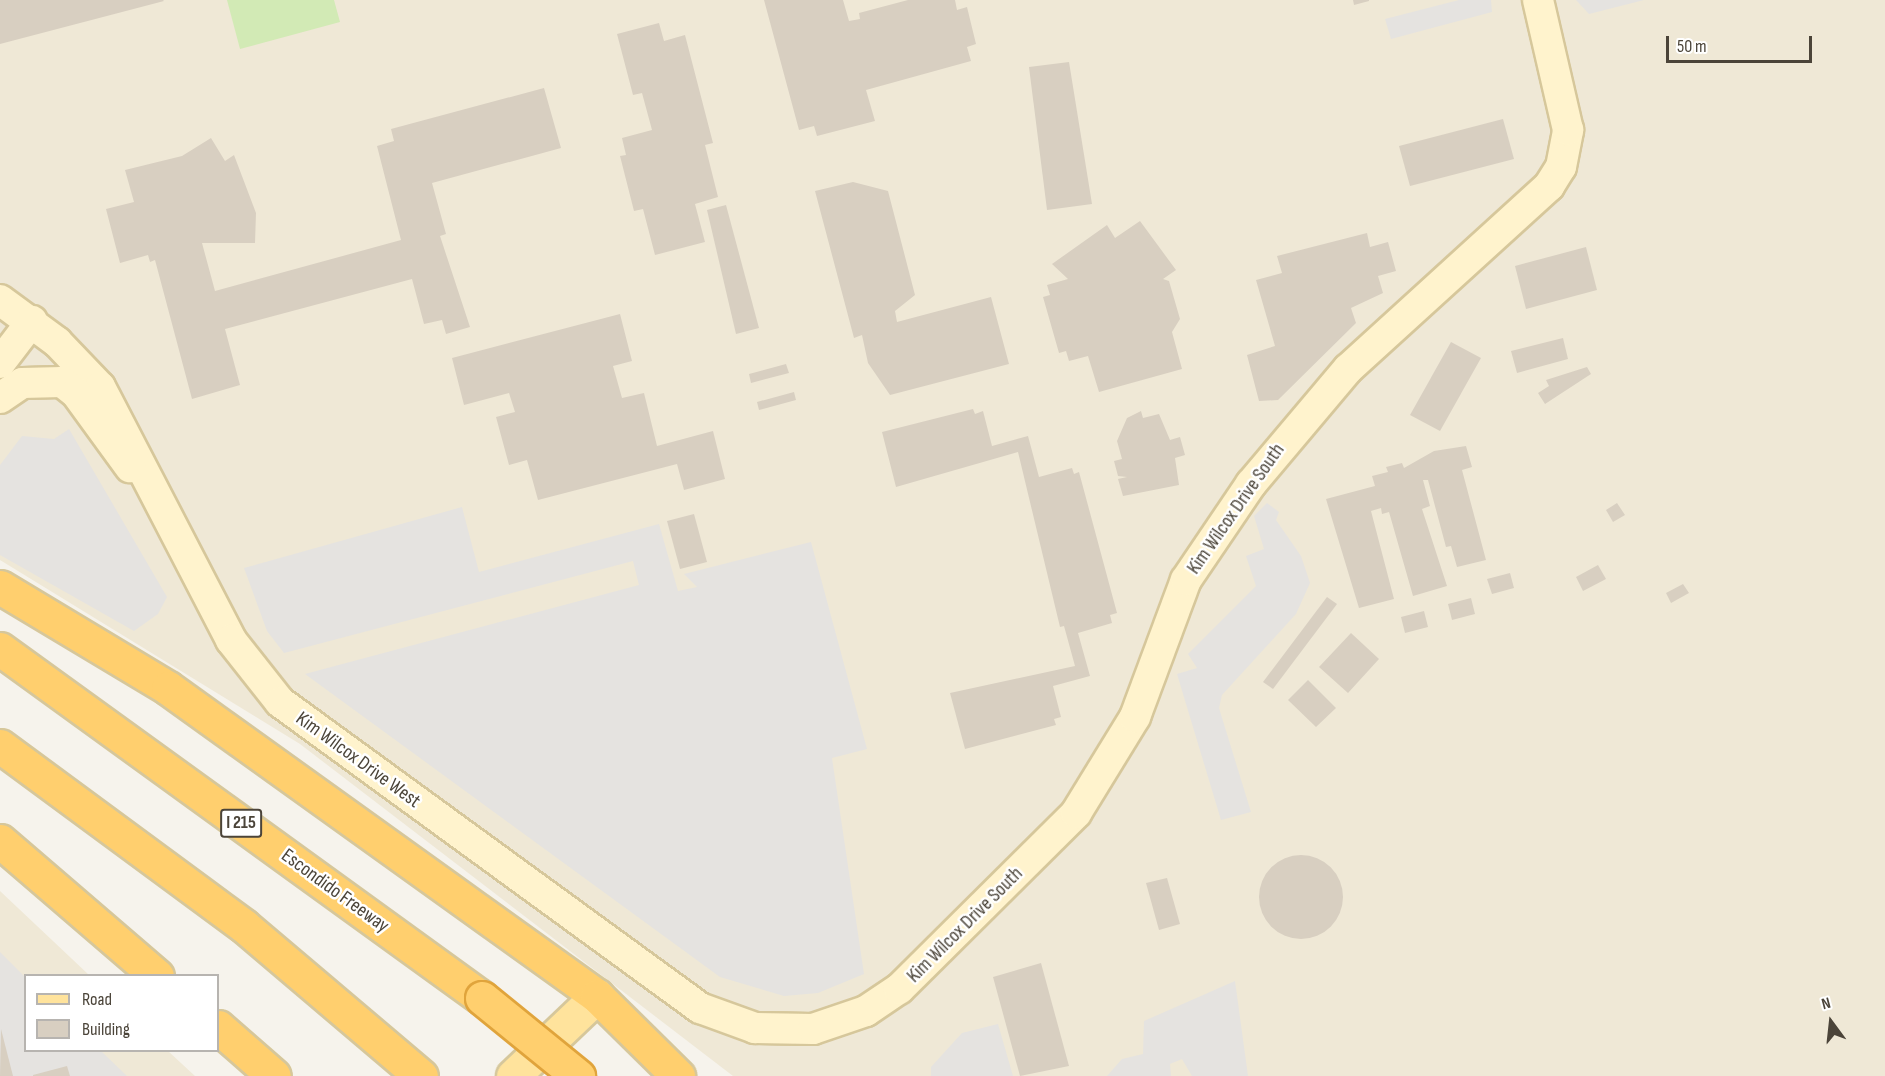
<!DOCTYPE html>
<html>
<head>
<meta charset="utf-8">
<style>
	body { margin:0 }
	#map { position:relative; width:1885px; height:1076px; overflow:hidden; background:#f6f3ec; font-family:"Sofia Sans Condensed",sans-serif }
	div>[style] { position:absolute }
	.education>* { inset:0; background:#efe8d6 }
	.green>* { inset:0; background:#d2eab5 }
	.parking>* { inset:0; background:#e5e3e0 }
	.building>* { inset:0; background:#d8cfc1 }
	.round { border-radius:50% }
	.roads { filter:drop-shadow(2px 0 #d6c79b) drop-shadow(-2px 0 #d6c79b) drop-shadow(0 2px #d6c79b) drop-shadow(0 -2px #d6c79b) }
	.secondary>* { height:30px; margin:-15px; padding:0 15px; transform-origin:15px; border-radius:15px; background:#fff3cd }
	.primary>* { height:33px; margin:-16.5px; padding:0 16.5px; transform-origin:16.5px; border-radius:16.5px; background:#ffe39c }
	.highway>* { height:33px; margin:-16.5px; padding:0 16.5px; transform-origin:16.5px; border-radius:16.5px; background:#ffcf6e }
	.bridges { filter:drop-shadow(2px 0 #e0a43c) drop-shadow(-2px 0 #e0a43c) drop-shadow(0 2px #e0a43c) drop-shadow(0 -2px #e0a43c) }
	.highway-bridge>* { height:33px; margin:-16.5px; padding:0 16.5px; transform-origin:16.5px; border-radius:16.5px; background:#ffcf6e }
	span { translate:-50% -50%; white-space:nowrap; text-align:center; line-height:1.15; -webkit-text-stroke:5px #fff; paint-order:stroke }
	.shield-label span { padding:2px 4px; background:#fff; border:2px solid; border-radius:4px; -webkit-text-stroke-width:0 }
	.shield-label { font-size:18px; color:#4b4439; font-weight:700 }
	.street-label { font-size:20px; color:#4b4439 }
	.legend { position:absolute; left:24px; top:974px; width:195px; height:78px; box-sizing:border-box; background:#fff; border:2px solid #b7b4b0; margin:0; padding:8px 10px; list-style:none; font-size:18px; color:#4b4439 }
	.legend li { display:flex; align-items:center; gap:12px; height:30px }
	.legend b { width:30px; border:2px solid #b7b4b0 }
	.north { position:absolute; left:1801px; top:992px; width:60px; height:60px; -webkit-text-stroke:4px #fff; paint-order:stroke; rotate:345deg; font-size:16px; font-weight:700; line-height:24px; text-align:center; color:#4b4439 }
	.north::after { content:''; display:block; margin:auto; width:21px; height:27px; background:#4b4439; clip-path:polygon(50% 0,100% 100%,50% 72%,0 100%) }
	.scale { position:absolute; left:1666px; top:36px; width:146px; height:27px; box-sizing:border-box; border:3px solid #4b4439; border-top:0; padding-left:8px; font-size:18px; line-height:21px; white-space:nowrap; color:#4b4439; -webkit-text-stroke:4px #fff; paint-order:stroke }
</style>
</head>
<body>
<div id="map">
	<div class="education">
		<div style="clip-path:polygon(0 0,1885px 0,1885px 1076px,733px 1076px,300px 744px,0 560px)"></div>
		<div style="clip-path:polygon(0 891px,89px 975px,26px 976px,26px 1050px,168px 1051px,195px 1076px,0 1076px)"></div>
	</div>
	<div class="green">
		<div style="clip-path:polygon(227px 0,334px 0,340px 22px,240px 49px)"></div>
	</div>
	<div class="parking">
		<div style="clip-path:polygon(1459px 0,1491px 0,1492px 12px,1391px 39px,1385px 19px)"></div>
		<div style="clip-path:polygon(1576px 0,1644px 0,1589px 14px)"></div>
		<div style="clip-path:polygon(69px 429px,167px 597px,158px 614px,134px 631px,0 555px,0 465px,22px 436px,54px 439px)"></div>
		<div style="clip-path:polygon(1267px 503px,1279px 512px,1276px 520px,1301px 556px,1310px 583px,1296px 614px,1222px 695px,1219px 708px,1251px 812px,1221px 820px,1177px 674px,1197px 668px,1188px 654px,1256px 586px,1246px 556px,1264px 549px,1254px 516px)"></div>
		<div style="clip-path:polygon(462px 507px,479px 572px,659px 524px,678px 591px,697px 587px,684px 574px,811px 542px,867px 749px,832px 758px,864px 974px,818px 993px,784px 996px,720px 977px,305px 674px,639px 585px,633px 561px,284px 653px,267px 631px,244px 568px)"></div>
		<div style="clip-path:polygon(0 952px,25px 977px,26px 1050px,101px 1051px,127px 1076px,0 1076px)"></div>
		<div style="clip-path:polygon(1235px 981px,1248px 1076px,1192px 1076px,1182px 1059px,1170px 1064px,1171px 1076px,1107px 1076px,1122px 1059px,1143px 1054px,1144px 1021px)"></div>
		<div style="clip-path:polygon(998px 1024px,1013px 1076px,931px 1076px,931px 1067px,962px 1033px)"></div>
	</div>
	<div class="building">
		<div style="clip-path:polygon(0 0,163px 0,164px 1px,0 44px)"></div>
		<div style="clip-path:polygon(764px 0,843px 0,849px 21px,860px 19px,859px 13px,908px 0,955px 0,957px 10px,967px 7px,976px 44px,967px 47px,971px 61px,866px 90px,875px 121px,817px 136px,814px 126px,799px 130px)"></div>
		<div style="clip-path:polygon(1353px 0,1369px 0,1369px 1px,1354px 5px)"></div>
		<div style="clip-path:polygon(659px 23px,664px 41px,685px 35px,713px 143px,705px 145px,718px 197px,695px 204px,705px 242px,655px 255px,643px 209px,634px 211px,620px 156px,626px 155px,622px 138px,652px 130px,642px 93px,633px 95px,617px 34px)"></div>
		<div style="clip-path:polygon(1069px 62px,1092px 204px,1047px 210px,1029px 67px)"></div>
		<div style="clip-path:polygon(544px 88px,561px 148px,432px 183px,446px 234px,440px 236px,470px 327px,446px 334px,442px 320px,424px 324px,412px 279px,225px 329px,240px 385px,192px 399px,155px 260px,150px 262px,148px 255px,120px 263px,106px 209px,134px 202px,125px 170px,182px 156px,211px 138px,225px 161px,234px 155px,256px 213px,255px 243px,202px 243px,215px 291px,401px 240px,377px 146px,394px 141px,391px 129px)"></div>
		<div style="clip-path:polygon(1503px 119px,1514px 159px,1410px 186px,1399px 146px)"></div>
		<div style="clip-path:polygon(853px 182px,888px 191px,915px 295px,895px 311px,897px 322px,991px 297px,1009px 364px,890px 395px,868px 363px,862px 335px,854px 338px,815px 191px)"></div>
		<div style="clip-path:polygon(726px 205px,759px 328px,736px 334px,707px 210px)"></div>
		<div style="clip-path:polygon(1140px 221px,1176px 270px,1163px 279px,1169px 281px,1180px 319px,1172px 332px,1182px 369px,1099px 392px,1088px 356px,1069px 361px,1066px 351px,1059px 353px,1043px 297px,1050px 295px,1047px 285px,1068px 279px,1052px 264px,1107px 225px,1115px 238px)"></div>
		<div style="clip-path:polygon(1367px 233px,1370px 247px,1388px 242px,1396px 271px,1378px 276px,1383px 293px,1351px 308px,1356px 323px,1278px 400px,1259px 401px,1247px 355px,1275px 346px,1256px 280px,1282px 273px,1277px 256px)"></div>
		<div style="clip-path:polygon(1586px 247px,1597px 290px,1526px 309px,1515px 266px)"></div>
		<div style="clip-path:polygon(620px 314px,632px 361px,613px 366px,622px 398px,644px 393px,657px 446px,713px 431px,725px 479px,684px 490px,677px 464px,538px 500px,527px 460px,509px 465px,496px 417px,515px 412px,509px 393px,464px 405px,452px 358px)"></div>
		<div style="clip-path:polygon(1563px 338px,1568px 359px,1517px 373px,1511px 351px)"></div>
		<div style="clip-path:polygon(1451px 342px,1481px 358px,1440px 431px,1410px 415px)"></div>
		<div style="clip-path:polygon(786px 364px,789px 373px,751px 383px,749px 374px)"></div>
		<div style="clip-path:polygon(1587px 367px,1591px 374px,1545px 404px,1538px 393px,1549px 386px,1546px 380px)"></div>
		<div style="clip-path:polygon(794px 392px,796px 400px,759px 410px,757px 402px)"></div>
		<div style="clip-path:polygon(973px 409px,975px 414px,983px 411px,992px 446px,1028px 436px,1039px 477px,1072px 468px,1074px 474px,1079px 472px,1117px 613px,1110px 615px,1112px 623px,1078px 633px,1090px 676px,1053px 686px,1061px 717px,1054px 719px,1056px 725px,965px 749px,950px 693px,1075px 666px,1064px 626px,1060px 627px,1018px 452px,896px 487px,882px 432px)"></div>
		<div style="clip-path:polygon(1141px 411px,1143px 418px,1159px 414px,1170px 440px,1180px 437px,1185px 455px,1175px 458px,1179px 485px,1123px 496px,1118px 479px,1127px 477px,1118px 476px,1114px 461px,1122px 459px,1117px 441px,1127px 418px)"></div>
		<div style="clip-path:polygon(1466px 446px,1472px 467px,1462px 470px,1486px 560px,1457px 567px,1451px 546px,1446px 547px,1428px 480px,1423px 480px,1430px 506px,1422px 509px,1447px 586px,1413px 596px,1389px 512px,1382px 514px,1381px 508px,1371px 511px,1394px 599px,1359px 608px,1326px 499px,1375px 486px,1372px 476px,1388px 472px,1386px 467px,1402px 463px,1404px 468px,1434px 451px)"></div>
		<div style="clip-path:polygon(1617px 503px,1625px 515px,1613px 522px,1606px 510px)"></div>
		<div style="clip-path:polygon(694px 514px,707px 562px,680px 569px,667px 521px)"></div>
		<div style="clip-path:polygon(1598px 565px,1606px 579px,1583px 591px,1576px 577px)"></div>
		<div style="clip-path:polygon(1510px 573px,1514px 588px,1492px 594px,1487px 579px)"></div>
		<div style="clip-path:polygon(1683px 584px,1689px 593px,1671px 603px,1666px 593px)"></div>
		<div style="clip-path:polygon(1327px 597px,1337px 604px,1273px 689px,1263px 682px)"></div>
		<div style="clip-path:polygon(1471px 598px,1475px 614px,1452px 620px,1448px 604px)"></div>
		<div style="clip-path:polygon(1424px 611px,1428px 627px,1405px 633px,1401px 617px)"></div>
		<div style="clip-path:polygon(1351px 633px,1379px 659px,1348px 693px,1319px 667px)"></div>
		<div style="clip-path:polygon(1308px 680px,1336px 708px,1316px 727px,1288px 700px)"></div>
		<div class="round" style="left:1259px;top:855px;width:84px;height:84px"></div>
		<div style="clip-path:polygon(1167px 878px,1180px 924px,1159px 930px,1146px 883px)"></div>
		<div style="clip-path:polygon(1041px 963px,1069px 1066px,1020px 1076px,993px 977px)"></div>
		<div style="clip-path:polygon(1px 1029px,13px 1076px,0 1076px)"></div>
		<div style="clip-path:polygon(67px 1066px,70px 1076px,33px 1076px,33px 1075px)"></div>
	</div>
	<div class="roads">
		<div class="secondary">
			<div style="left:0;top:300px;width:71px;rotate:36.4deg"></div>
			<div style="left:57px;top:342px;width:62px;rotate:46.3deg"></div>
			<div style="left:100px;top:387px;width:285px;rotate:62.6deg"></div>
			<div style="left:231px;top:640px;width:79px;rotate:51.7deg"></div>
			<div style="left:280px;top:702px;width:520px;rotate:36.08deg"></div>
			<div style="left:700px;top:1008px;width:59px;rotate:20deg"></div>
			<div style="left:755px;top:1028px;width:58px;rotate:1deg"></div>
			<div style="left:813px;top:1029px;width:56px;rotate:-18.8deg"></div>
			<div style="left:866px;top:1011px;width:40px;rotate:-34deg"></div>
			<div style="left:899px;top:989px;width:250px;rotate:-44.8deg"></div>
			<div style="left:1076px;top:813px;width:113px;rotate:-58.4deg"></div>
			<div style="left:1135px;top:717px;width:146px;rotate:-69.6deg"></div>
			<div style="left:1186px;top:580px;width:116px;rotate:-55.9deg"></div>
			<div style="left:1251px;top:484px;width:150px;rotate:-49.9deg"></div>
			<div style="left:1348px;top:369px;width:272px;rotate:-42.3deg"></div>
			<div style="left:1549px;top:186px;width:22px;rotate:-58deg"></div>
			<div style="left:1561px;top:167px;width:38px;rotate:-79deg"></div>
			<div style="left:1568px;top:130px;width:133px;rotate:-103deg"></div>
			<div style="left:0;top:363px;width:53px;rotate:-52.7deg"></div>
			<div style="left:0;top:398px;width:27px;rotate:-34deg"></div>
			<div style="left:22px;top:383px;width:40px;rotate:-1.4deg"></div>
			<div style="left:62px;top:382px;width:18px;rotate:38deg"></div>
			<div style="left:76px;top:393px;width:92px;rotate:53.9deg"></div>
		</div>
		<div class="primary">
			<div style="left:513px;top:1076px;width:116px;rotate:-43.6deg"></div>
		</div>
		<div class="highway">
			<div style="left:0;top:587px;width:196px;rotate:31deg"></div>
			<div style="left:168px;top:688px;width:528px;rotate:35.68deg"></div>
			<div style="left:597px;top:996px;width:114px;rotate:44.6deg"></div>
			<div style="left:0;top:649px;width:595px;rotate:35.91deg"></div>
			<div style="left:0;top:746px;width:303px;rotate:36.4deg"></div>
			<div style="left:244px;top:926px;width:232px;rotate:40.3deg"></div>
			<div style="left:0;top:841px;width:207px;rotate:40.7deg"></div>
			<div style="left:218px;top:1027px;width:74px;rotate:41.2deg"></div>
		</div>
	</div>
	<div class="bridges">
		<div class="highway-bridge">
			<div style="left:482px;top:998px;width:124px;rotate:39.1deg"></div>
		</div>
	</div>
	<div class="shield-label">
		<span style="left:241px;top:823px">I 215</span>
	</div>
	<div class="street-label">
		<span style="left:1236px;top:509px;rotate:-55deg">Kim Wilcox Drive South</span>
		<span style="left:358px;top:760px;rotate:36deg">Kim Wilcox Drive West</span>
		<span style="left:335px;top:891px;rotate:36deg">Escondido Freeway</span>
		<span style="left:965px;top:925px;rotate:-45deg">Kim Wilcox Drive South</span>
	</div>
	<ul class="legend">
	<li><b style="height:8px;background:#ffe39c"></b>Road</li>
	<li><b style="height:16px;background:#d8cfc1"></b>Building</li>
	</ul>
	<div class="north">N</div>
	<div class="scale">50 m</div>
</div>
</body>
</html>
